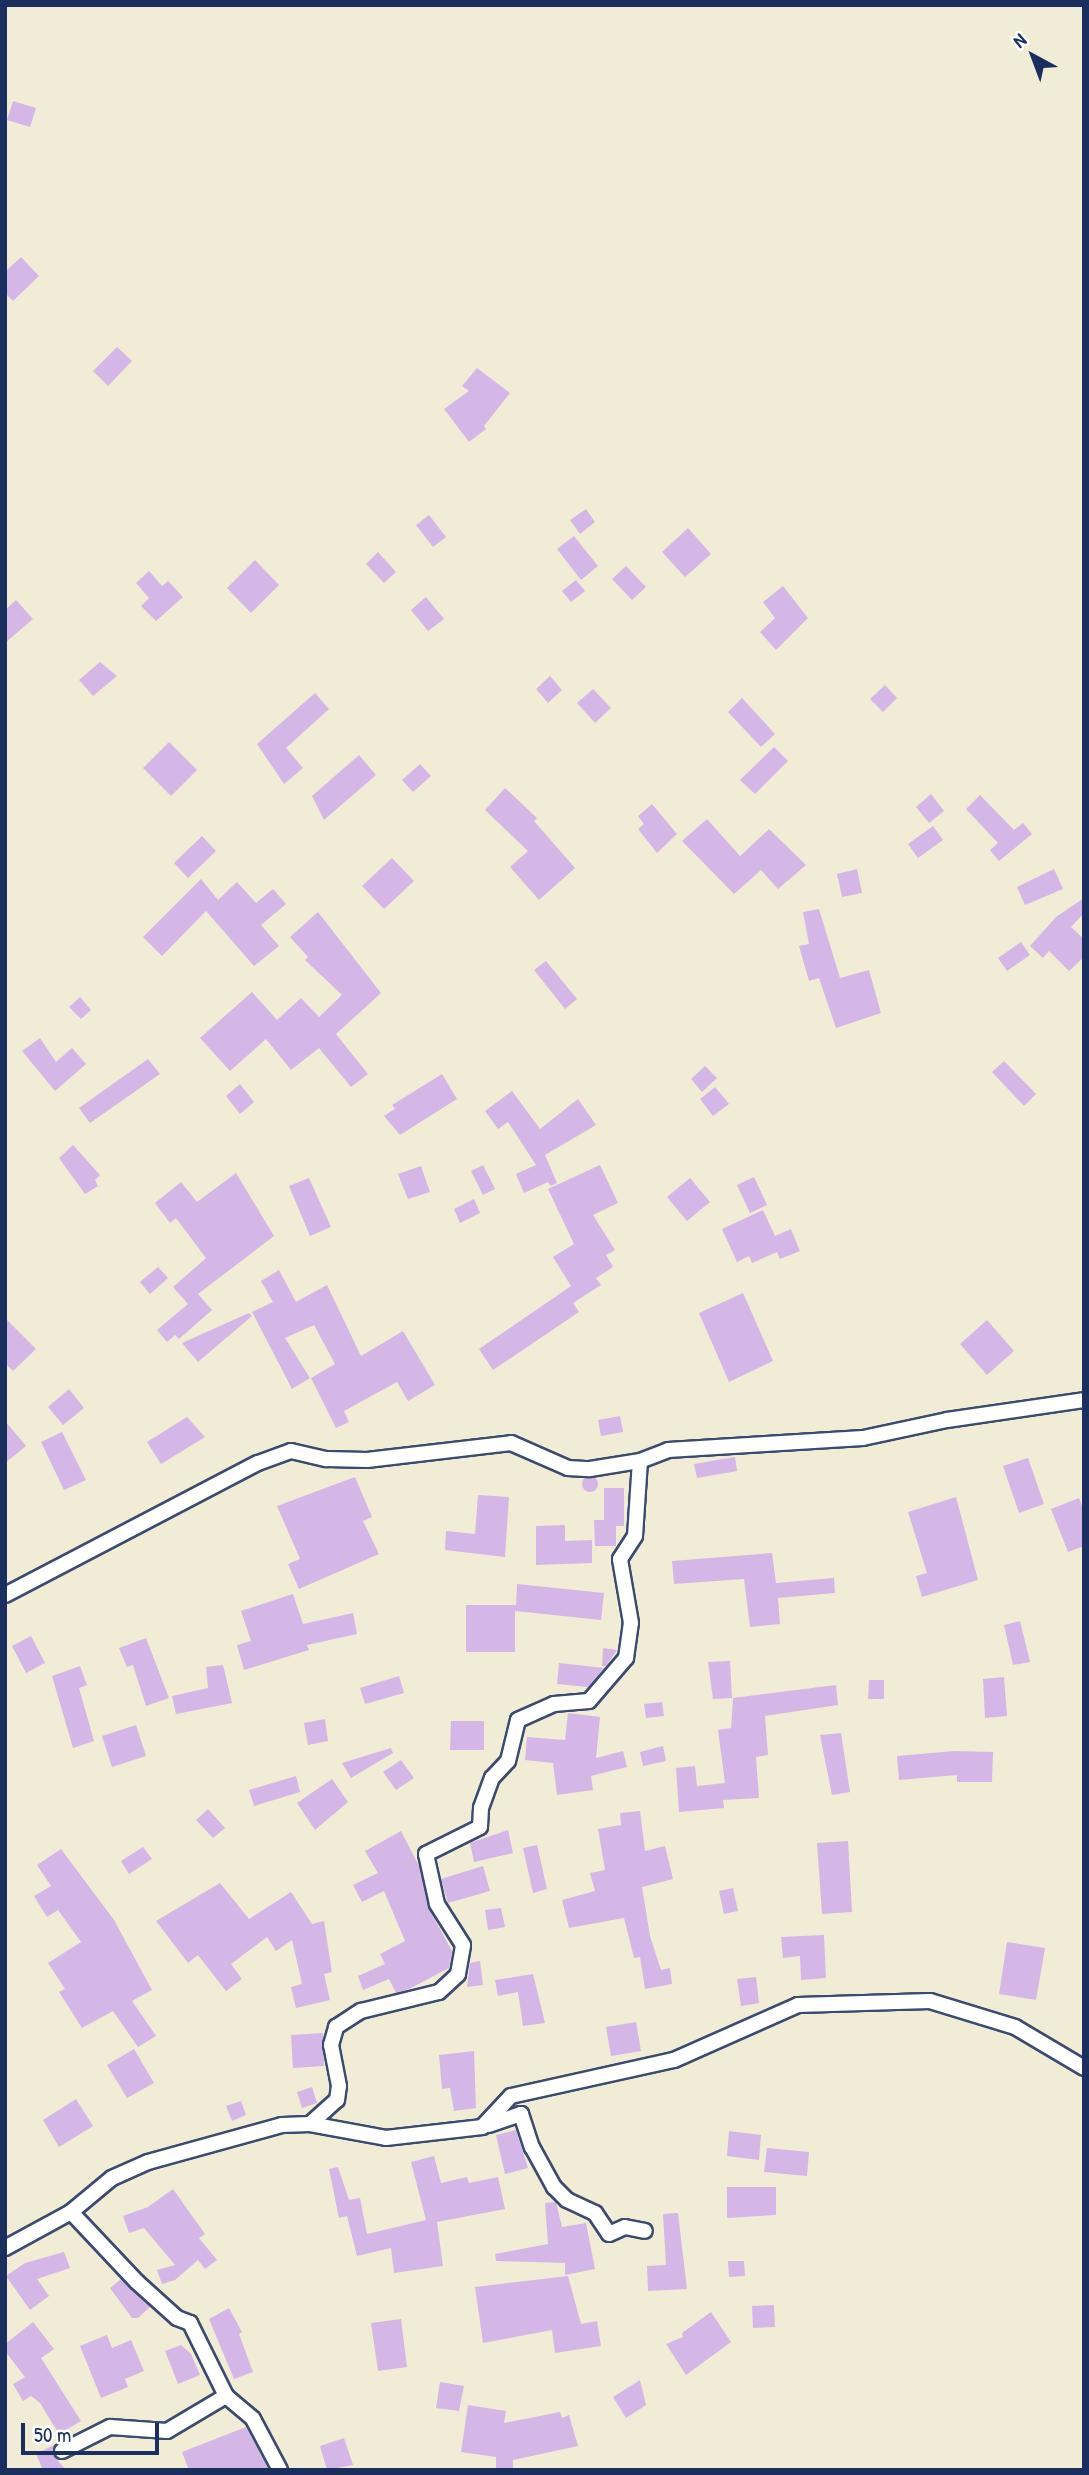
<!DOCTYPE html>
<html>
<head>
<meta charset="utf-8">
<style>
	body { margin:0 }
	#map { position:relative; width:1089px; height:2475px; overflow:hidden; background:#f1ecd5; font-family:"Patrick Hand",sans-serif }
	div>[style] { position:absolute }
	.building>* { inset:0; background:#d4b7e7 }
	.round { border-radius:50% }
	.roads { filter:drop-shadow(2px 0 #3b4b70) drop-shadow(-2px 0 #3b4b70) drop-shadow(0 2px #3b4b70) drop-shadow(0 -2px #3b4b70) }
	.street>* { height:14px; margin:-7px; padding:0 7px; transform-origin:7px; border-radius:7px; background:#fff }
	span { translate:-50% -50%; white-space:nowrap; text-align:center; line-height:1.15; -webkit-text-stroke:6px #fff; paint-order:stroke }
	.frame { position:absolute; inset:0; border:7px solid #1b2f5e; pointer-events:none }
	.north { position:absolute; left:998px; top:21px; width:70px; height:70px; -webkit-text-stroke:5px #fff; paint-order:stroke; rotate:319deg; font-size:19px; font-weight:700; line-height:28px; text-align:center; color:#1b2f5e }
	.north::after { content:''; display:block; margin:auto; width:24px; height:32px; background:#1b2f5e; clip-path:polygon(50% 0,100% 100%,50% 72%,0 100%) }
	.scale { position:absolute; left:21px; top:2423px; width:138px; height:32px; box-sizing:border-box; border:4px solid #1b2f5e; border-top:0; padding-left:9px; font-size:21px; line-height:24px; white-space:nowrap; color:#1b2f5e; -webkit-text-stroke:5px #fff; paint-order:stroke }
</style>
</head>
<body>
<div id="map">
	<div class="building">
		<div style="clip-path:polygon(13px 101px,36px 108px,30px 127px,7px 120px)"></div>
		<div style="clip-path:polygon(21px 257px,39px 276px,13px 301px,5px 293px,5px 272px)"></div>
		<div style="clip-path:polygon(117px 347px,132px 361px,108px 386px,93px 371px)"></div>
		<div style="clip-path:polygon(477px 368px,510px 393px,484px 426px,486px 429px,469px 442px,444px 409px,469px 391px,462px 386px)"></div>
		<div style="clip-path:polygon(586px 509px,595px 522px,580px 534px,570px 520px)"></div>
		<div style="clip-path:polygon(429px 515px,446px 537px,433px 547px,416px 525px)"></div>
		<div style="clip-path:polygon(688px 528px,711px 554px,685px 577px,662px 552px)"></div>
		<div style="clip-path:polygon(574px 536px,598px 566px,581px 580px,557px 549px)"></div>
		<div style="clip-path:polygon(378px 552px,396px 572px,384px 583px,366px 564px)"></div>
		<div style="clip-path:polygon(255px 560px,279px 585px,251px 613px,227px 588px)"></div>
		<div style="clip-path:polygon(626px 566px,646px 587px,632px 600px,612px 579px)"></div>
		<div style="clip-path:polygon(149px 571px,162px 586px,168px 581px,183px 597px,156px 621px,141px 606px,149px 598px,136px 583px)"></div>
		<div style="clip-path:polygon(576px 580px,585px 591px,571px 602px,562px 591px)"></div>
		<div style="clip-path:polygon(783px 586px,808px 618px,776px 650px,760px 632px,775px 618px,763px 602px)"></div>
		<div style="clip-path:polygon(426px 597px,444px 619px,428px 631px,411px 610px)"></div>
		<div style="clip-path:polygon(16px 600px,33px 619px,5px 643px,5px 610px)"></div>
		<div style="clip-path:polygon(100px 662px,117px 676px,93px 696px,79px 680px)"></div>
		<div style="clip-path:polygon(550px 676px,562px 690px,548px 703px,536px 689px)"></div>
		<div style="clip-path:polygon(885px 685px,897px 698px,883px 712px,870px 699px)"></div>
		<div style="clip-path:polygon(593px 689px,611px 708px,595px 723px,577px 703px)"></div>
		<div style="clip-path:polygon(315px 693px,329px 709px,286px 748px,303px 768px,284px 784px,257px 744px)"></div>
		<div style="clip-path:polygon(742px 698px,775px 734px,761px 747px,728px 712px)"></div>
		<div style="clip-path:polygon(169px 742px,197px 770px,171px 796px,143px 768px)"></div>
		<div style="clip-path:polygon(774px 747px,788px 761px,755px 794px,740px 780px)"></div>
		<div style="clip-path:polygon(359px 755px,376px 775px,324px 820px,312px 796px)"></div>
		<div style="clip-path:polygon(420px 764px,431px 776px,413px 792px,402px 780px)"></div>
		<div style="clip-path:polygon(505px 788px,537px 818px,534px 821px,575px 868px,539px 900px,510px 867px,528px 851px,485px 810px)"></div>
		<div style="clip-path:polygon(931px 794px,944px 811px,929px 823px,916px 807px)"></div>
		<div style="clip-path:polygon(980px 795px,1014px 830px,1023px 823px,1032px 834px,999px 861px,990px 850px,998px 843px,966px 809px)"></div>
		<div style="clip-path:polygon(652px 804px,677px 834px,657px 853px,638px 829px,644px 824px,638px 816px)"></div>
		<div style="clip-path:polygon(707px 819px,740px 856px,769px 829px,806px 865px,778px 889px,761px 870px,734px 894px,682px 841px)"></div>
		<div style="clip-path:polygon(933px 826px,943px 840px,918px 858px,908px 844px)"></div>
		<div style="clip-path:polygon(202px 836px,216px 851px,188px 878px,174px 863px)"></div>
		<div style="clip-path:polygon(392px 858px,414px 881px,384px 909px,362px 886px)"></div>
		<div style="clip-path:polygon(857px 869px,862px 893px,842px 897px,837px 874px)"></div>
		<div style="clip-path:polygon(1054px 869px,1063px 889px,1025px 905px,1017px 887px)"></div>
		<div style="clip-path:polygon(201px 879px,218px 900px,237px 882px,256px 903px,273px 889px,286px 904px,261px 925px,279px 946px,254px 966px,206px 911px,162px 956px,143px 937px)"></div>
		<div style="clip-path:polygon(1084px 898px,1084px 913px,1071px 927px,1084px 939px,1084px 957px,1069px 971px,1049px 951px,1043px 958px,1030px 946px,1056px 917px)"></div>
		<div style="clip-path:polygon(819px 909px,840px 978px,869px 970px,881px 1013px,836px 1028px,819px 978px,809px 981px,799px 946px,809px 944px,803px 912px)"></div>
		<div style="clip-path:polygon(318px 912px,381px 993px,336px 1034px,368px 1074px,351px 1087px,319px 1048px,291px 1070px,266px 1039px,230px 1071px,200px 1038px,252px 992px,277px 1020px,301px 998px,319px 1017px,342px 995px,305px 960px,308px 957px,290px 937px)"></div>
		<div style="clip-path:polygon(1021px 942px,1030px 955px,1007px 971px,998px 958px)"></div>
		<div style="clip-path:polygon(546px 961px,577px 999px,565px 1009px,534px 970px)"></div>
		<div style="clip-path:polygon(80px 997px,91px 1010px,81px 1019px,69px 1007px)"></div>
		<div style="clip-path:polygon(40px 1038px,56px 1062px,72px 1048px,86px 1064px,55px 1091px,22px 1051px)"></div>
		<div style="clip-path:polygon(148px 1059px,160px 1074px,90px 1123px,79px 1108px)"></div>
		<div style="clip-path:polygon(1004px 1061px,1036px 1094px,1024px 1106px,992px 1072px)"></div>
		<div style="clip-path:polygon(705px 1066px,717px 1078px,702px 1092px,691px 1079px)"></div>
		<div style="clip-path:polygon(442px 1074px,457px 1099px,400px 1135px,384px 1116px,395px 1109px,392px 1105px)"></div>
		<div style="clip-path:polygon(240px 1084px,254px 1102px,240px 1114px,226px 1096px)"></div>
		<div style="clip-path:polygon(715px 1087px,729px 1104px,713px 1116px,700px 1099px)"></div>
		<div style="clip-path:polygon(512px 1091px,540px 1129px,578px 1099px,596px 1125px,545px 1155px,557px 1183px,551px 1186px,548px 1182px,524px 1193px,516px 1174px,536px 1165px,508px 1122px,498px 1129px,485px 1111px)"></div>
		<div style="clip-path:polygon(73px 1145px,100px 1175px,95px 1180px,98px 1186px,85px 1194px,59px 1158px)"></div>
		<div style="clip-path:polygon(483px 1165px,495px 1189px,483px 1195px,471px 1171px)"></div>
		<div style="clip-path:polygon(600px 1165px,618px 1203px,593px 1215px,615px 1250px,606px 1255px,613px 1267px,596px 1278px,601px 1285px,573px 1303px,579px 1312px,493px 1370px,479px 1349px,571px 1286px,553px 1257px,574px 1244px,548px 1189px)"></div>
		<div style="clip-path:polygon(421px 1166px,430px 1192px,408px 1199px,398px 1174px)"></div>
		<div style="clip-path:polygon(236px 1173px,274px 1236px,198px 1294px,212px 1310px,179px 1339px,175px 1335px,167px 1342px,157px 1330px,188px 1304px,173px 1287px,206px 1258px,176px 1218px,170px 1223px,155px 1203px,181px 1182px,197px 1202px)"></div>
		<div style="clip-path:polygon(754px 1177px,767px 1205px,750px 1213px,737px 1185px)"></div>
		<div style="clip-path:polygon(309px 1178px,331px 1227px,310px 1236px,289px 1186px)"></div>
		<div style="clip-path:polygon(690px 1178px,710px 1202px,687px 1221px,667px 1197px)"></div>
		<div style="clip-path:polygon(474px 1199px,480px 1213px,460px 1223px,454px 1209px)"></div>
		<div style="clip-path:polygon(763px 1210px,775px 1236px,791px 1229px,800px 1251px,780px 1259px,777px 1252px,752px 1263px,749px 1256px,737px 1262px,722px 1229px)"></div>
		<div style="clip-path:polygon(158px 1267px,168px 1278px,150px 1294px,140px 1282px)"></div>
		<div style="clip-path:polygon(279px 1270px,296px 1302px,327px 1285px,361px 1356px,403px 1331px,435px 1385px,408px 1401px,397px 1382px,344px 1411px,349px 1422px,336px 1428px,311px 1378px,335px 1364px,314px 1325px,285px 1338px,310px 1378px,292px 1389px,252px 1312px,273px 1302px,261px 1281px)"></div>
		<div style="clip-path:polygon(743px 1293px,773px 1361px,729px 1382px,699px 1313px)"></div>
		<div style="clip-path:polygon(249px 1313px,252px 1316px,198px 1362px,182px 1343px)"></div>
		<div style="clip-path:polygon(5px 1318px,36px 1349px,13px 1371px,5px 1363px)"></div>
		<div style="clip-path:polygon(987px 1320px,1014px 1351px,987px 1375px,960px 1344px)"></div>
		<div style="clip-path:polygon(69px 1389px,84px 1408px,63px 1425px,48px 1407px)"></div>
		<div style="clip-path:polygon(620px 1416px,623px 1432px,601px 1436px,598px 1420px)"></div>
		<div style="clip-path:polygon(187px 1417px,205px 1437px,161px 1464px,147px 1442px)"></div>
		<div style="clip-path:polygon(5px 1421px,26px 1446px,5px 1463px)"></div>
		<div style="clip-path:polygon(62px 1432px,86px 1480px,64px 1490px,41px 1442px)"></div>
		<div style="clip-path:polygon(735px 1457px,737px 1471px,697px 1478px,694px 1464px)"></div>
		<div style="clip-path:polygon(1028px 1458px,1044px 1504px,1019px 1513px,1003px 1466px)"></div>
		<div class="round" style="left:582px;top:1476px;width:16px;height:16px"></div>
		<div style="clip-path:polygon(355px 1477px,372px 1517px,363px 1521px,379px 1554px,299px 1589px,288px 1564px,300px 1559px,277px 1506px)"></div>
		<div style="clip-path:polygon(604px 1488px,624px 1488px,624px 1526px,616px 1526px,616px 1546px,595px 1546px,594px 1520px,604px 1520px)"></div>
		<div style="clip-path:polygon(478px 1495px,509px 1497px,505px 1557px,445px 1550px,446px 1531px,475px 1534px)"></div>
		<div style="clip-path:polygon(956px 1497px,978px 1580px,922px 1597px,916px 1576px,927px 1573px,908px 1512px)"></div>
		<div style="clip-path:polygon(1079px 1498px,1084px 1511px,1084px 1546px,1068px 1552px,1051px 1509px)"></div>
		<div style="clip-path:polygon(565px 1525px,565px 1541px,592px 1540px,592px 1563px,536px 1565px,536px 1526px)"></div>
		<div style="clip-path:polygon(772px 1553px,776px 1583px,834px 1578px,835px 1593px,778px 1598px,780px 1624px,750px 1627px,744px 1579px,674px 1584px,672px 1561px)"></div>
		<div style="clip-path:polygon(517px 1584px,604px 1593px,601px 1620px,515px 1611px,515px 1652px,466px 1652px,466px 1605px,516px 1605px)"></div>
		<div style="clip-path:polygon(293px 1594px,303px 1624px,353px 1613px,357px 1634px,307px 1645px,309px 1650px,244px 1670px,237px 1645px,251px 1641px,241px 1611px)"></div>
		<div style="clip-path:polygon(1020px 1621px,1030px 1662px,1013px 1665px,1004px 1625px)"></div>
		<div style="clip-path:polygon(31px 1636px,45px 1663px,26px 1673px,12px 1646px)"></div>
		<div style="clip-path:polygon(146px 1638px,169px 1698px,146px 1706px,133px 1665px,127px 1667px,119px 1648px)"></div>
		<div style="clip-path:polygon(603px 1648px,617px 1650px,606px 1666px,602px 1666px)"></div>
		<div style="clip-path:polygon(730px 1661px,732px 1698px,713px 1699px,708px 1662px)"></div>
		<div style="clip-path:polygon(559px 1663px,604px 1668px,588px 1687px,557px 1684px)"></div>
		<div style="clip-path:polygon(223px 1665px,232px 1703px,176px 1714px,172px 1696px,208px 1688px,206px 1667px)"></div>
		<div style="clip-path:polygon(80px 1666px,87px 1685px,79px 1688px,94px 1741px,73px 1748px,52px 1676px)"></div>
		<div style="clip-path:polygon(399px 1676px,404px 1693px,365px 1704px,360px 1688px)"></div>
		<div style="clip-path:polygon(1004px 1677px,1007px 1716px,985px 1718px,983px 1679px)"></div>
		<div style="clip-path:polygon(869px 1680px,884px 1680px,884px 1699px,868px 1699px)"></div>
		<div style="clip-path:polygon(836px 1685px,838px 1705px,765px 1716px,768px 1755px,756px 1757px,759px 1798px,723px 1800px,724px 1808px,679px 1812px,676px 1768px,695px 1766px,697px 1786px,725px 1783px,718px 1730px,731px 1728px,733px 1698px)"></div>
		<div style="clip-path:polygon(662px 1702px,664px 1716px,646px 1718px,644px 1704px)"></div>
		<div style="clip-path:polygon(568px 1713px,600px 1717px,596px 1758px,623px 1751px,627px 1767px,591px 1776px,593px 1790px,557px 1795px,553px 1763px,525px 1760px,527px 1737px,565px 1740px)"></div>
		<div style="clip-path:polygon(325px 1719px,328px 1741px,308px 1745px,304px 1723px)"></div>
		<div style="clip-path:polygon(451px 1721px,484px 1721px,484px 1750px,450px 1750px)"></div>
		<div style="clip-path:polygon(136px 1725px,146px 1756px,112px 1767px,102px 1736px)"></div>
		<div style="clip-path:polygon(841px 1733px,850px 1792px,832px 1795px,820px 1735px)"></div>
		<div style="clip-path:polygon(663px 1746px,666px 1761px,643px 1766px,640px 1752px)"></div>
		<div style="clip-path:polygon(391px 1748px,393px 1753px,351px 1778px,342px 1763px)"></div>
		<div style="clip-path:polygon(955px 1751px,993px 1752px,992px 1782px,957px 1782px,957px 1775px,899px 1780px,897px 1756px)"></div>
		<div style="clip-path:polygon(401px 1760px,414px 1778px,396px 1790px,383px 1772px)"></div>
		<div style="clip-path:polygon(296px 1776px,300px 1792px,254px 1806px,249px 1790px)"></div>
		<div style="clip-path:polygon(332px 1779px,348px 1802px,315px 1830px,297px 1803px)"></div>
		<div style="clip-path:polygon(208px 1809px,225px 1828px,213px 1838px,196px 1820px)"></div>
		<div style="clip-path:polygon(640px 1811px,645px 1851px,665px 1846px,673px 1879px,642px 1887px,650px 1936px,661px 1970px,670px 1968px,672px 1984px,645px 1989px,640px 1957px,634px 1958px,624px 1918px,569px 1928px,562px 1900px,595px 1891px,590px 1873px,605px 1870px,598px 1829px,621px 1825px,620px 1813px)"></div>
		<div style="clip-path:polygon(508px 1830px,513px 1853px,474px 1862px,470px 1843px)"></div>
		<div style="clip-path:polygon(401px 1831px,419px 1866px,429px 1909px,452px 1951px,449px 1968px,409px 1989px,396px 1993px,389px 1979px,363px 1990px,358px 1976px,385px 1964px,380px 1954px,405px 1941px,384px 1891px,362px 1902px,353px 1885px,378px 1873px,365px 1851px)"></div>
		<div style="clip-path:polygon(848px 1841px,852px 1912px,822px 1914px,817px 1843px)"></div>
		<div style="clip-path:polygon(537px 1845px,547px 1889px,533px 1893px,523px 1848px)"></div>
		<div style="clip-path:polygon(143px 1847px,152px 1859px,129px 1874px,121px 1861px)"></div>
		<div style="clip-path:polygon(61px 1849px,114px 1920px,152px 1990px,132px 2001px,156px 2036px,138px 2047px,113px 2011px,82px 2028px,59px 1992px,65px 1989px,48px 1963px,81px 1942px,58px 1910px,47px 1917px,34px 1896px,51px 1886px,37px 1865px)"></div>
		<div style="clip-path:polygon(483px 1866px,490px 1891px,448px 1903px,441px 1879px)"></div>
		<div style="clip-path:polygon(220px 1883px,249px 1919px,291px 1892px,312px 1924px,324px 1921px,332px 1972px,324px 1974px,330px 2000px,296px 2008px,291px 1987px,302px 1984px,292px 1940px,276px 1951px,267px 1937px,231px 1964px,242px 1979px,226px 1991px,198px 1955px,188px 1963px,156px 1921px)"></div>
		<div style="clip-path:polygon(733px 1888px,738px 1911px,724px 1914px,719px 1891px)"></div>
		<div style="clip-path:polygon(501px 1908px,505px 1927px,488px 1930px,485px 1910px)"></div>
		<div style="clip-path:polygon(824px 1935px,826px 1978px,801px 1980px,800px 1956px,783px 1958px,781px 1937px)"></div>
		<div style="clip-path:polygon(1007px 1942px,1045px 1948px,1036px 2000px,999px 1994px)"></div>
		<div style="clip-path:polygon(480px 1961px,483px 1985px,467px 1987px,470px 1963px)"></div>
		<div style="clip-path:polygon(533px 1974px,545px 2023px,523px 2026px,518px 1992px,498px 1996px,495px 1980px)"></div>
		<div style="clip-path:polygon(756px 1977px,759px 2003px,741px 2006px,737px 1979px)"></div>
		<div style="clip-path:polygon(636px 2022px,641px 2051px,611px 2056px,606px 2027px)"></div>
		<div style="clip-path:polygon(323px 2033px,324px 2066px,293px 2068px,291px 2035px)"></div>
		<div style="clip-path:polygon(134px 2049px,154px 2083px,127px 2098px,107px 2065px)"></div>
		<div style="clip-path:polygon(474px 2051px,476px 2108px,454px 2111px,450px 2088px,442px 2089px,439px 2055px)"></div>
		<div style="clip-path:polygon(312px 2087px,317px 2103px,302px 2108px,297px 2092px)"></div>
		<div style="clip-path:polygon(76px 2099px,93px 2126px,59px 2147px,43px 2120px)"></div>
		<div style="clip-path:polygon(241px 2101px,246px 2115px,232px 2121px,226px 2106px)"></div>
		<div style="clip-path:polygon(516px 2130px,528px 2168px,505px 2174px,496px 2135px)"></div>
		<div style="clip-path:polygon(729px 2131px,761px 2135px,759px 2160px,727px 2156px)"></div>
		<div style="clip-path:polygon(767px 2148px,809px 2152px,807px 2176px,764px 2172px)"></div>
		<div style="clip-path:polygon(434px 2156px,441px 2183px,467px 2177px,469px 2183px,498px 2177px,505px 2209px,437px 2222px,443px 2266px,394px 2273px,391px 2248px,357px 2256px,347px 2216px,339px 2218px,329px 2169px,338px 2167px,349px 2200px,360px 2198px,367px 2234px,426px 2220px,411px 2162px)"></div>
		<div style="clip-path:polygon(727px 2187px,776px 2187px,776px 2215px,727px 2218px)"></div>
		<div style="clip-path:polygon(173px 2189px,205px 2234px,199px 2238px,217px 2260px,205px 2269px,198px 2260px,175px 2280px,162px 2284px,157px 2270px,175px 2265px,144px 2228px,129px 2233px,123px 2216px,148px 2207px)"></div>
		<div style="clip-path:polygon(556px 2202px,562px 2227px,586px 2223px,595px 2269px,565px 2275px,565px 2263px,496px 2261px,495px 2254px,548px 2244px,545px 2203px)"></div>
		<div style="clip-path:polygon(678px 2213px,687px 2289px,648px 2291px,647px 2266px,666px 2265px,663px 2214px)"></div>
		<div style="clip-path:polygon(64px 2252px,70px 2268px,37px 2279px,49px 2296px,30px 2310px,6px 2276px,25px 2263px)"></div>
		<div style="clip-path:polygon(728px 2261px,744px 2261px,745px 2276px,729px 2277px)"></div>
		<div style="clip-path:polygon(568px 2276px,581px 2324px,597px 2321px,601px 2346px,555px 2353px,552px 2330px,483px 2343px,475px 2287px)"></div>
		<div style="clip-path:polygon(121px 2279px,150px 2307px,138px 2318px,132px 2318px,110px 2288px)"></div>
		<div style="clip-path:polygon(774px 2305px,775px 2327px,753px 2328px,752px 2306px)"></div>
		<div style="clip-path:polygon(229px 2308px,242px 2332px,239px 2334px,253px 2372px,234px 2379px,209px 2319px)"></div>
		<div style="clip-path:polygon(711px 2312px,731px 2342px,686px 2375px,666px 2344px,683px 2337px,682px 2333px)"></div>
		<div style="clip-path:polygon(401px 2319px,407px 2367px,378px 2371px,371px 2323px)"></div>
		<div style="clip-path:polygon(33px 2322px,54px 2349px,41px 2358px,81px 2421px,59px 2434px,40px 2403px,31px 2396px,23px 2401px,13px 2384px,25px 2377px,5px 2351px,5px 2344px)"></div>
		<div style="clip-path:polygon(107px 2335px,112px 2348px,131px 2340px,144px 2371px,125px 2379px,128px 2387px,101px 2398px,80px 2346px)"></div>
		<div style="clip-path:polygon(181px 2345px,191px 2354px,200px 2375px,178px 2384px,165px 2351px)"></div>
		<div style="clip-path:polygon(640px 2380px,646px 2405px,626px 2418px,613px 2397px)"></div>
		<div style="clip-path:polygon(440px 2382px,464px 2386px,459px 2411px,436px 2408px)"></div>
		<div style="clip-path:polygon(468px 2405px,506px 2411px,504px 2423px,560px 2412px,562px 2418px,569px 2415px,578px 2446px,513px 2460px,513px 2470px,496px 2470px,496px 2457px,461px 2452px)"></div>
		<div style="clip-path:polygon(246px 2427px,269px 2470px,189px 2470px,182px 2452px)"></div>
		<div style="clip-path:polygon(344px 2438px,353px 2465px,327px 2470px,320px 2446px)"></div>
		<div style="clip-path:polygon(54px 2445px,53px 2455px,66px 2470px,43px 2470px,36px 2454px)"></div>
	</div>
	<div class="roads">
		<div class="street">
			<div style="left:5px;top:1595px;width:285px;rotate:-27.6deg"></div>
			<div style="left:258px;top:1463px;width:35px;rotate:-20deg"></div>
			<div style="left:291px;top:1451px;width:37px;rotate:13deg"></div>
			<div style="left:327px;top:1459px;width:40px;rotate:1.4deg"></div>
			<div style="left:367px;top:1460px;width:145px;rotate:-6.7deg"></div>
			<div style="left:511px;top:1443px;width:62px;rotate:23.7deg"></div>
			<div style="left:568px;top:1468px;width:22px;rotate:3deg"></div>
			<div style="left:590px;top:1469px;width:51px;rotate:-9.1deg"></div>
			<div style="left:640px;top:1461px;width:30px;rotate:-21deg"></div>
			<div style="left:668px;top:1450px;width:195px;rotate:-3.5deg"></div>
			<div style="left:863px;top:1438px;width:86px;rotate:-12.1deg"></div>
			<div style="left:947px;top:1420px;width:138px;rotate:-8.3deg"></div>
			<div style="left:310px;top:2124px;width:36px;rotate:-42deg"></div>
			<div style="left:337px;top:2100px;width:14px;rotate:-82deg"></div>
			<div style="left:339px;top:2086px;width:42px;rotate:-101deg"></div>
			<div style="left:331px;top:2045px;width:19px;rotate:-74deg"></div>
			<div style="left:336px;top:2027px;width:30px;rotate:-33deg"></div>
			<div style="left:361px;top:2011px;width:80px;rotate:-13.7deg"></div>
			<div style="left:439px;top:1992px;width:26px;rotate:-43deg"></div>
			<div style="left:458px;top:1974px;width:29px;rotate:-80deg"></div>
			<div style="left:463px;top:1945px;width:49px;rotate:-122.4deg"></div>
			<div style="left:437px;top:1904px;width:51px;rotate:-102.4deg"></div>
			<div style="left:426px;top:1854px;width:60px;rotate:-26.6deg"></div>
			<div style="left:480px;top:1827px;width:19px;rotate:-87deg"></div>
			<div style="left:481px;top:1808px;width:32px;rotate:-70deg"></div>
			<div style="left:492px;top:1778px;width:23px;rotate:-47deg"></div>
			<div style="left:508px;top:1761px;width:42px;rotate:-76.3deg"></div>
			<div style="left:518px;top:1720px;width:39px;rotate:-24deg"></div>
			<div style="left:554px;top:1704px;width:35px;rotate:-5deg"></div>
			<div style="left:589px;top:1701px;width:57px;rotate:-49.3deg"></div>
			<div style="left:626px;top:1658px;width:35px;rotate:-82deg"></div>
			<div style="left:631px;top:1623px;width:65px;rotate:-99.8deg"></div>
			<div style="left:620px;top:1559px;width:27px;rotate:-57deg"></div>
			<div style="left:635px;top:1536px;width:75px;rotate:-86.2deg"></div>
			<div style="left:489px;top:2125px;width:34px;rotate:-19deg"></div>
			<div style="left:521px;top:2114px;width:35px;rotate:72deg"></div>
			<div style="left:532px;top:2147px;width:46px;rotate:61.2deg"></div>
			<div style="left:554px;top:2187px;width:18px;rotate:45deg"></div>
			<div style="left:567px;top:2200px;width:31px;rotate:25deg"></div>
			<div style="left:595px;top:2213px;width:25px;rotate:56deg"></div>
			<div style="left:609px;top:2234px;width:17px;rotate:-24deg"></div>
			<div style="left:625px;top:2227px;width:20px;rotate:11deg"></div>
			<div style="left:71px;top:2212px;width:96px;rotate:46.7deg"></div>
			<div style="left:137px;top:2282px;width:54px;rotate:42deg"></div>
			<div style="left:177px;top:2318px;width:14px;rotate:21deg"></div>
			<div style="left:190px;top:2323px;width:81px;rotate:63.7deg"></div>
			<div style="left:226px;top:2396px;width:35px;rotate:40deg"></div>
			<div style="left:253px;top:2419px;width:58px;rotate:62.1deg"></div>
			<div style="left:5px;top:2248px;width:75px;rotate:-28.6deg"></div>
			<div style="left:71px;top:2212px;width:53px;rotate:-39.7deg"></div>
			<div style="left:112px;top:2178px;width:39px;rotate:-24deg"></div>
			<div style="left:148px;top:2162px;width:139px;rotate:-15.4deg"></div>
			<div style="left:282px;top:2125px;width:28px;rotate:-2deg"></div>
			<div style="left:310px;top:2124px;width:77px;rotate:10.4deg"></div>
			<div style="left:386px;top:2138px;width:97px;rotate:-6.5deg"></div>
			<div style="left:482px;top:2127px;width:42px;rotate:-46.9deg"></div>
			<div style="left:511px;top:2096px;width:167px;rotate:-12.5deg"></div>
			<div style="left:674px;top:2060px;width:136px;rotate:-23.9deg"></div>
			<div style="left:798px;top:2005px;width:132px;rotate:-1.7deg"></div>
			<div style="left:930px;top:2001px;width:89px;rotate:17deg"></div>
			<div style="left:1015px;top:2027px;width:80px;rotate:30.7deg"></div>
			<div style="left:62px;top:2451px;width:54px;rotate:-26.6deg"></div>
			<div style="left:110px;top:2427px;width:57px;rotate:4deg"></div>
			<div style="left:167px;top:2431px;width:69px;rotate:-30.7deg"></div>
		</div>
	</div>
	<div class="frame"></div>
	<div class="north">N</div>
	<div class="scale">50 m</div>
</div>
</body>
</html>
